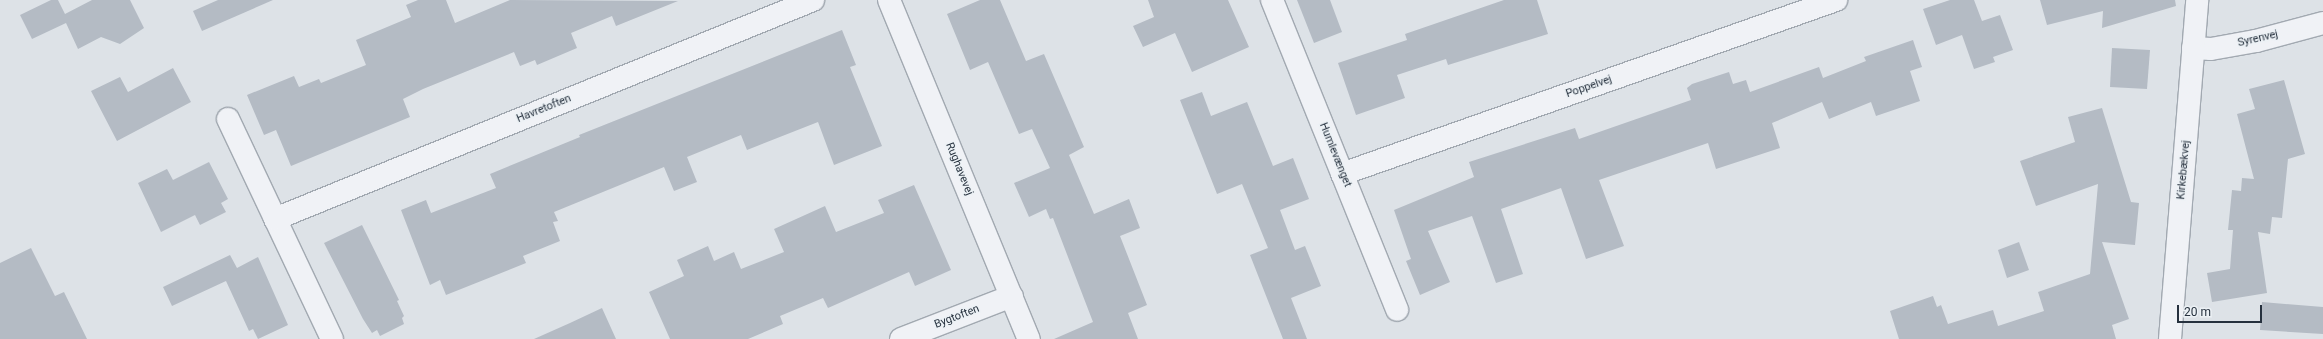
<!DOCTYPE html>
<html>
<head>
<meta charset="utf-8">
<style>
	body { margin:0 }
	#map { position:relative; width:2323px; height:339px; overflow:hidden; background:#dde2e7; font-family:Roboto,sans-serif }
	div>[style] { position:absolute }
	.building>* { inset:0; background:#b4bbc4 }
	.roads { filter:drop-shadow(1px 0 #a2a9b1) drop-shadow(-1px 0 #a2a9b1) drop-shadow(0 1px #a2a9b1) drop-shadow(0 -1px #a2a9b1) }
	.minor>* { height:22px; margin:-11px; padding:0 11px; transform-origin:11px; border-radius:11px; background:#f0f2f6 }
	span { translate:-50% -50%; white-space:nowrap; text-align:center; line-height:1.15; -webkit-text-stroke:3px #ecf1f5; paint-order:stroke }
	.street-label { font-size:11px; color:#26313e }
	.scale { position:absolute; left:2177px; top:305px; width:85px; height:18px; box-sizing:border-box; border:2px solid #26313e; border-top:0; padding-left:5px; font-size:12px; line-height:14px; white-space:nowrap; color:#26313e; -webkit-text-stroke:3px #ecf1f5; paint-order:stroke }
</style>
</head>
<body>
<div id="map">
	<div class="building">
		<div style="clip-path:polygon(51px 0,58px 0,65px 14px,92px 0,130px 0,144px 28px,120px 44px,101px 37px,78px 49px,66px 23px,32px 39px,20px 15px)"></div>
		<div style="clip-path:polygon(218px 0,273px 0,202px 31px,193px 11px)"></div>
		<div style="clip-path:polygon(418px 0,446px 0,455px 23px,510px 0,678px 1px,616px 26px,612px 16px,571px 33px,577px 48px,537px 65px,535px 60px,520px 66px,514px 52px,423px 89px,403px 99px,410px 117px,291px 166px,276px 130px,264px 135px,247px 95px,294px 76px,299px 87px,319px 79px,321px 83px,366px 65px,356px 40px,411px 17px,406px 5px)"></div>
		<div style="clip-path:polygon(980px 0,1000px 0,1026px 61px,1044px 54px,1084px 147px,1069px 155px,1094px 214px,1129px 199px,1140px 228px,1120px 236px,1147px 305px,1128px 313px,1138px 339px,1054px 339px,1093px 322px,1053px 218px,1050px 219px,1046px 209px,1029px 217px,1014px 183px,1050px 168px,1032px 129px,1019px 134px,988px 62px,970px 70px,947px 14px)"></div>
		<div style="clip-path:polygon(1148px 0,1228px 0,1249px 47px,1192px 72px,1175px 33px,1143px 47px,1133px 26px,1154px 17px)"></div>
		<div style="clip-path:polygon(1297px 0,1330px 0,1342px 32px,1314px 43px)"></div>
		<div style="clip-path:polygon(1504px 0,1537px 0,1548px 34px,1448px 65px,1446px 59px,1397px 75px,1405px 98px,1356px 115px,1338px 63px,1407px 40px,1405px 34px)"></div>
		<div style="clip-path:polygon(1950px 0,1974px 0,1982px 21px,2000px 15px,2013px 50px,1993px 57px,1995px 62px,1974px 69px,1962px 35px,1936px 45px,1923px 9px)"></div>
		<div style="clip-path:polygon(2040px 0,2175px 0,2176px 6px,2102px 28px,2103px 11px,2047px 25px)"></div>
		<div style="clip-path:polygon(842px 30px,856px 65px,850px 67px,882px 146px,834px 165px,818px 122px,747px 150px,741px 135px,687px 157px,697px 182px,674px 191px,664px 167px,554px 212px,558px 221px,553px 222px,560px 241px,523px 256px,526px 263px,446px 295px,440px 280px,430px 285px,401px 210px,426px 200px,431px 213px,496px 188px,490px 174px,580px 137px,579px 135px)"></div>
		<div style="clip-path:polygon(1913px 40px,1922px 67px,1910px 71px,1920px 101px,1876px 116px,1871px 102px,1829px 119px,1822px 102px,1772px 123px,1780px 148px,1716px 169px,1708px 143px,1599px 180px,1624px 246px,1586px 259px,1561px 188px,1501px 209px,1523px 274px,1496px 283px,1472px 216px,1428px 231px,1450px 282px,1420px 295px,1406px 261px,1411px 259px,1394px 210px,1474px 177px,1469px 162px,1575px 128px,1579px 139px,1691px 100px,1687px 88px,1692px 84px,1729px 72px,1733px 84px,1746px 80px,1750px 92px,1819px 67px,1823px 78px,1866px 61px,1864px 57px)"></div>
		<div style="clip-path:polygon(2112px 48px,2150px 50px,2147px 89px,2110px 87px)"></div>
		<div style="clip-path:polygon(173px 68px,191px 102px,117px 141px,91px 91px,120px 77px,128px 92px)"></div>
		<div style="clip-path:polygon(2284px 80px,2305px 154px,2288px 159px,2282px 218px,2272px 217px,2270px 234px,2258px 232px,2267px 293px,2212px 302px,2207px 273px,2230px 269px,2233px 230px,2228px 230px,2232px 190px,2241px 191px,2242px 178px,2254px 179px,2237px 114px,2255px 109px,2249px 89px)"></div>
		<div style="clip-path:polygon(1202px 92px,1211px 116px,1247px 102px,1273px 166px,1293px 158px,1309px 199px,1280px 210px,1295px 250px,1305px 246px,1321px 286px,1291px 298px,1307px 339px,1283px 339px,1250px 255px,1268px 248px,1242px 184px,1217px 194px,1180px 100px)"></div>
		<div style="clip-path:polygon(2102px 108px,2131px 202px,2139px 203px,2135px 245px,2102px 242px,2129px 319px,2112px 325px,2116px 339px,1899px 339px,1890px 311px,1933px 296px,1937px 307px,1941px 305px,1948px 324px,1993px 310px,1998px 326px,2044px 311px,2038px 292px,2090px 274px,2098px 184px,2036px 206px,2020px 161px,2075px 142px,2068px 117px)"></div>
		<div style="clip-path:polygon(209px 162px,228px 199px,221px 203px,226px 212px,200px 225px,195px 215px,161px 232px,138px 183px,167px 169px,173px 180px)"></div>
		<div style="clip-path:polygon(914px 185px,951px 270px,915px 286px,909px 272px,828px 308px,823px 298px,780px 316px,783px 324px,748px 339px,670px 339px,649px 292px,684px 276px,677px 260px,708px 246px,714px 261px,734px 252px,741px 269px,784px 252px,774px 229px,825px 206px,836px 232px,884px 213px,878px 200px)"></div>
		<div style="clip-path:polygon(362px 225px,399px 300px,397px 301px,404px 316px,402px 318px,404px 324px,380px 336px,377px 330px,372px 333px,363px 319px,324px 243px)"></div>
		<div style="clip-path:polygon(2019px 242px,2029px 270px,2007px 278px,1998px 250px)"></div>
		<div style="clip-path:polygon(31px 248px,55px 296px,64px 292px,87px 339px,0 339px,0 263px)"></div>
		<div style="clip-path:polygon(230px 255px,237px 268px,258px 257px,288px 325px,258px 339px,253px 329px,249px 331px,226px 281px,172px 306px,163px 287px)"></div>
		<div style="clip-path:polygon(2262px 302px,2323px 307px,2323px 334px,2260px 330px)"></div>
		<div style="clip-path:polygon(602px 308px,616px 339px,534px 339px,570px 323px)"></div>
	</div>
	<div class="roads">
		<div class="minor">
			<div style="left:889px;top:0;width:367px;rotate:67.6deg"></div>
			<div style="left:1272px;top:0;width:334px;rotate:68deg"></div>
			<div style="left:2193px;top:48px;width:18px;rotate:3deg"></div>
			<div style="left:2211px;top:49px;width:46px;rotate:-10.1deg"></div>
			<div style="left:2256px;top:41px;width:69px;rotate:-15deg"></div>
			<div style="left:228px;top:119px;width:243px;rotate:64.7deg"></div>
			<div style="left:1342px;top:174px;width:524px;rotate:-19.4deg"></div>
			<div style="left:275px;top:219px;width:581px;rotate:-22.15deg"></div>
			<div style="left:901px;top:339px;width:119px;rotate:-21.2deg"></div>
			<div style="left:2170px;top:339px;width:340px;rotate:-85.4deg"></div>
		</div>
	</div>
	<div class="street-label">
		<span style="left:2258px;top:39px;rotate:-13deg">Syrenvej</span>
		<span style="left:1589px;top:87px;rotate:-19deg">Poppelvej</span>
		<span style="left:544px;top:109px;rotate:-22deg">Havretoften</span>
		<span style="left:1335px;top:155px;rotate:68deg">Humlevænget</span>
		<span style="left:959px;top:169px;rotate:68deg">Rughavevej</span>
		<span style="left:2184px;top:170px;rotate:-85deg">Kirkebækvej</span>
		<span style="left:957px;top:317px;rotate:-21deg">Bygtoften</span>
	</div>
	<div class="scale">20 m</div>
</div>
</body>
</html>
